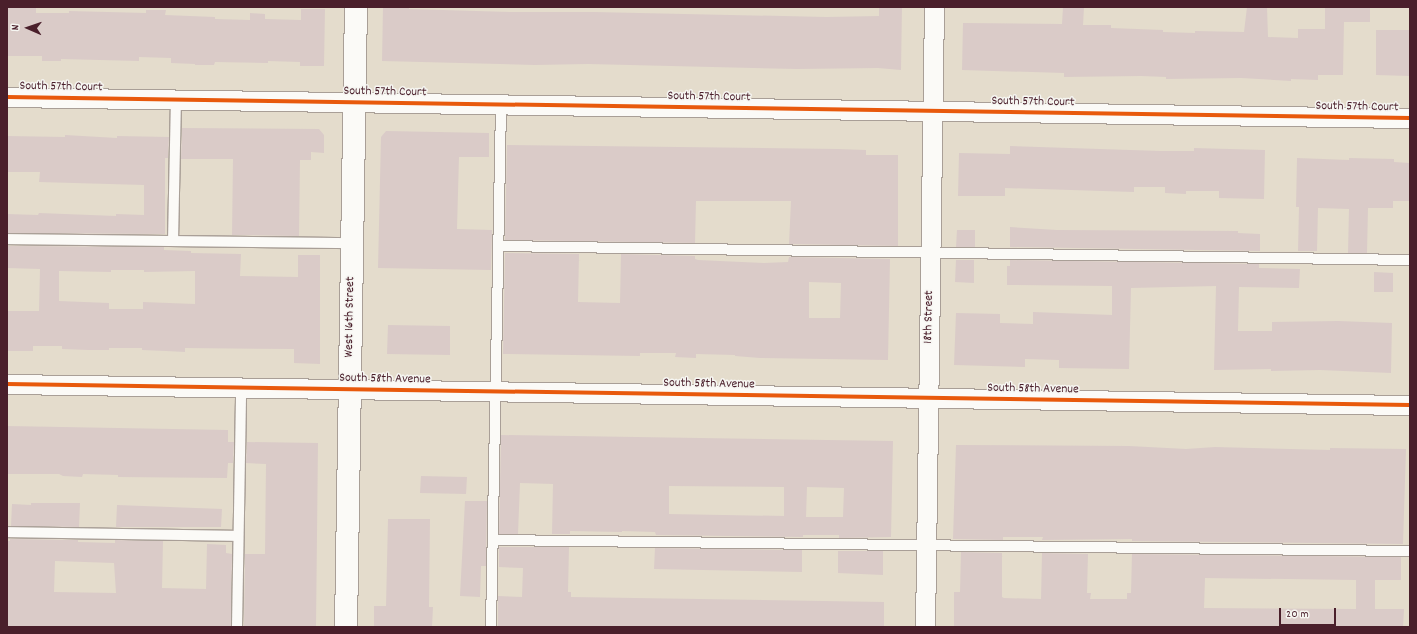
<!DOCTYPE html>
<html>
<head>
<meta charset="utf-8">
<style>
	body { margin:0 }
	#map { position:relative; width:1417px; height:634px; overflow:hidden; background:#e4dccc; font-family:Dekko,sans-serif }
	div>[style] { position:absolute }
	.building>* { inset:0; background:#dacbc8 }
	.roads { filter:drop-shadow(1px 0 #a99f97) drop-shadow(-1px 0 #a99f97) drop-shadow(0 1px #a99f97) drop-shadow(0 -1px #a99f97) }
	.lane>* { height:10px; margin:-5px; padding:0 5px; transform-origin:5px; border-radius:5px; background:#fbfaf7 }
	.street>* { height:19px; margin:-9.5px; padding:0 9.5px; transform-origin:9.5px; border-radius:9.5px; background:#fbfaf7 }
	.secondary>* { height:22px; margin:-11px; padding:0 11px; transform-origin:11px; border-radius:11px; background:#fbfaf7 }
	.cycleway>* { height:4px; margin:-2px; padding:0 2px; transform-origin:2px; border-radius:2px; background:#e8590c }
	span { translate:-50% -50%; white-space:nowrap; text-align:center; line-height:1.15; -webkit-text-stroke:3px #f6f6f2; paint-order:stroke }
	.street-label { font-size:13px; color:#4a1f2b }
	.frame { position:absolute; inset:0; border:8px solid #4a1f2b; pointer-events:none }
	.north { position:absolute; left:8px; top:8px; width:40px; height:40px; -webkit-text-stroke:3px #f6f6f2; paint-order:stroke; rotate:272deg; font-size:11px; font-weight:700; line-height:16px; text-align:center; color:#4a1f2b }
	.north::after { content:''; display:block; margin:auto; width:14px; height:18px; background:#4a1f2b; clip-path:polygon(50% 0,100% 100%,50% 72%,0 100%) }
	.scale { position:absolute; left:1279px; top:608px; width:57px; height:18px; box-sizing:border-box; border:2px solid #4a1f2b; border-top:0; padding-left:5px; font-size:12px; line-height:14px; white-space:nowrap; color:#4a1f2b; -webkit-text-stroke:3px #f6f6f2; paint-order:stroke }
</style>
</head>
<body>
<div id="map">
	<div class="building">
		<div style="clip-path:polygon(383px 7px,409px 7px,409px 9px,511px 12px,594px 12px,826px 17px,879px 16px,879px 7px,902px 7px,901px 70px,878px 68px,797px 69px,588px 64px,535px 65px,382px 61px)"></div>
		<div style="clip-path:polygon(1063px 7px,1084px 7px,1083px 25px,1111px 25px,1111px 28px,1163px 30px,1163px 32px,1195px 33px,1195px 31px,1244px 32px,1247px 7px,1267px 7px,1268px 37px,1298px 38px,1298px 29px,1325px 29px,1325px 7px,1370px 7px,1370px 22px,1344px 22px,1343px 75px,1318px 75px,1318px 80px,1291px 79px,1291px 81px,1241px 78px,1166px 79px,1166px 77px,1141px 76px,1064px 77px,1064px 73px,962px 70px,963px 23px,1062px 24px)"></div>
		<div style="clip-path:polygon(7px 8px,36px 8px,36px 13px,69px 13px,69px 11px,146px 13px,146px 10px,166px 10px,165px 15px,215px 17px,215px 19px,250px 20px,250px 13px,265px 14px,265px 19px,301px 20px,301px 9px,325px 9px,324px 66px,300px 66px,300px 62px,268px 61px,268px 63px,215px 62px,214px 65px,195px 65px,195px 64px,171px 63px,171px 58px,139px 57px,139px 61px,61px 59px,61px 61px,42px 61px,42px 56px,7px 56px)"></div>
		<div style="clip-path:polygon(1376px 30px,1410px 30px,1410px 76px,1376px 75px)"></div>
		<div style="clip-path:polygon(182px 128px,319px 129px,324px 135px,324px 153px,311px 152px,311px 160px,300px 160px,299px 236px,232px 235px,233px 159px,181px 159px)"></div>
		<div style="clip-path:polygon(386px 131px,489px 133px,489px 157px,459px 157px,457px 229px,492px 230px,491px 270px,378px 268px,381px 137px)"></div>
		<div style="clip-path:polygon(65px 135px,117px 138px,117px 136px,169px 137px,168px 158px,165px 158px,165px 234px,7px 233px,7px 214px,38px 215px,39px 213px,116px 216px,116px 214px,144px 215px,144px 185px,39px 182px,40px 172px,7px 172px,7px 136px,65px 137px)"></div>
		<div style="clip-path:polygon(507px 145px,838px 149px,866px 150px,866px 155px,898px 155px,898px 246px,789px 244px,791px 201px,696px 201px,695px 243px,505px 240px)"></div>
		<div style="clip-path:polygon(1010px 146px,1161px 151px,1194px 151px,1194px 148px,1265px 150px,1264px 199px,1219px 198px,1219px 191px,1186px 191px,1186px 194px,1165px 193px,1165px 187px,1134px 187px,1134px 192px,1005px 188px,1005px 196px,958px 196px,959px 153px,1010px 154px)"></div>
		<div style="clip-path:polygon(1297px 158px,1349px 160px,1349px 158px,1394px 159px,1394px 162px,1410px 163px,1410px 201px,1393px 201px,1393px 208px,1368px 208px,1367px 253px,1348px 253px,1349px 209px,1318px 208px,1317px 251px,1298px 251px,1299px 207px,1296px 207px)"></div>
		<div style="clip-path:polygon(1010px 227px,1057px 230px,1238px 231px,1238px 233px,1260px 234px,1260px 251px,1010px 247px)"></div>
		<div style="clip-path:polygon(957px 230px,975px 230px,975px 247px,956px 247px)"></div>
		<div style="clip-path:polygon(evenodd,7px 246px,164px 247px,164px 250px,191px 251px,191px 253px,241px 254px,240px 276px,298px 277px,298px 255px,320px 255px,320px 364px,294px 363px,294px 349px,185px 348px,185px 352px,166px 351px,142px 350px,142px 348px,109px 348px,109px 350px,89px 350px,62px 349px,62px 346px,33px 346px,33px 351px,7px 351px,7px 311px,39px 311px,40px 269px,7px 268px,7px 246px,111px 270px,144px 270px,144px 272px,195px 271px,195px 304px,143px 302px,143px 309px,109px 309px,109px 303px,59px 301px,59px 271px,111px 272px,111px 270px)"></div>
		<div style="clip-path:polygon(evenodd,505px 253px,579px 254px,578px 302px,620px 303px,621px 254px,695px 256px,695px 259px,698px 260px,764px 263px,788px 262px,789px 257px,890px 259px,888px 360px,760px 358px,735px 356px,735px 355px,696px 354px,696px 358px,675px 357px,676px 353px,640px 353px,640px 356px,503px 354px,505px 253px,809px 282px,841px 283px,840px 318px,809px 318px,809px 282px)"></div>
		<div style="clip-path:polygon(956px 260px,974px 260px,974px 283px,955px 282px)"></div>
		<div style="clip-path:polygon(1010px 260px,1259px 264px,1259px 268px,1300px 269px,1299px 288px,1239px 287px,1238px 331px,1272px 331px,1272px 322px,1338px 321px,1392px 323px,1391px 373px,1320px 370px,1271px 371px,1271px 369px,1214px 370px,1216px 286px,1131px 288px,1129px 369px,1059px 368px,1059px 360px,1025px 359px,1025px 367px,954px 365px,956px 313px,1000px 314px,1000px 323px,1033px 324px,1033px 312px,1112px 315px,1112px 286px,1007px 285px,1007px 266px,1010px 266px)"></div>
		<div style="clip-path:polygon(1374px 272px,1393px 273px,1393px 292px,1374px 292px)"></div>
		<div style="clip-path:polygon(388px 325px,450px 326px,450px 355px,387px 354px)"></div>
		<div style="clip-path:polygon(7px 426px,228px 430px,228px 442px,234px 442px,233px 463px,228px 463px,227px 478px,118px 477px,118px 475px,83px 474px,82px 477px,63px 476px,59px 474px,7px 474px)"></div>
		<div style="clip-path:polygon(evenodd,501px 435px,893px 441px,891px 537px,839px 538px,839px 535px,803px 535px,803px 537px,656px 535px,655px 532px,622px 531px,622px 532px,570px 531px,570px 534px,552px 534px,553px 484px,520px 483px,518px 534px,499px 534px,501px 435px,669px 486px,784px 487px,784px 516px,669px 514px,669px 486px,501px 435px,807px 487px,844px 488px,843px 517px,806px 517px,807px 487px)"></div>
		<div style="clip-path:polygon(247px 442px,318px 443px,316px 627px,244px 627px,245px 554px,265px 554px,266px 464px,246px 463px)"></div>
		<div style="clip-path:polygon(956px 445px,1129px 446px,1186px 449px,1215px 447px,1330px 450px,1330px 448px,1406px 449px,1403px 544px,1132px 541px,1132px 539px,1042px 540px,1043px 537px,1003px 537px,1003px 540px,953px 539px)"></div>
		<div style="clip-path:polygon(421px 476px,467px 477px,466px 494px,420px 493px)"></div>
		<div style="clip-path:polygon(465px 501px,487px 501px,486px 566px,481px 566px,480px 597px,460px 596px)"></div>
		<div style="clip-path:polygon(31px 503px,80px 503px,79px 527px,11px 526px,12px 504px,31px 505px)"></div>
		<div style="clip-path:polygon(117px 505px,222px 509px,221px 527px,116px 527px)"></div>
		<div style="clip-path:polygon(388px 519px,430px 519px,429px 607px,433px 607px,432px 627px,374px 626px,374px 606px,386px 606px)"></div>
		<div style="clip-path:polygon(evenodd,10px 539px,78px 540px,78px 542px,115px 543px,115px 540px,163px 541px,162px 588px,206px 589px,207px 544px,226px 545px,226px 553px,232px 554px,231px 627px,7px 627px,7px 541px,10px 541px,10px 539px,55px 561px,114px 563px,116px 593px,54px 592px,55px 561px)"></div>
		<div style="clip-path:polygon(499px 547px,569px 547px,568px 592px,571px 592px,571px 597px,884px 602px,884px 627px,498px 627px,498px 596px,522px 597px,523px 568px,499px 567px)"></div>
		<div style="clip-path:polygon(655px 548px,802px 550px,802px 572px,654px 569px)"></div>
		<div style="clip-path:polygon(838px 551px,883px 551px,883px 575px,838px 573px)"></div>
		<div style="clip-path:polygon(evenodd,961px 552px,1002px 553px,1002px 597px,1004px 598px,1041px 599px,1042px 553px,1088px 554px,1087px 593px,1091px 593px,1090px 599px,1127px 599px,1127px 593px,1131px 593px,1132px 554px,1401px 557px,1401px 580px,1375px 580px,1375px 609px,1404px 609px,1403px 627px,954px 627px,954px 592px,960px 592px,961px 552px,1205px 578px,1356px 580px,1356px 609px,1204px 608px,1205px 578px)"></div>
	</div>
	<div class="roads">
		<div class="lane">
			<div style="left:7px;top:239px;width:345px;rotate:0.7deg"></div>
			<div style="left:173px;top:241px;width:141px;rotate:-88.8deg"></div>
			<div style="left:499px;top:246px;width:911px;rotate:0.88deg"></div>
			<div style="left:7px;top:532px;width:231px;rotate:1deg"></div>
			<div style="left:493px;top:540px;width:917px;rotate:0.69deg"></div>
			<div style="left:237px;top:627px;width:239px;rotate:-89deg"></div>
			<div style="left:491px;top:627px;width:522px;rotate:-88.9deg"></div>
		</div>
		<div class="street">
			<div style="left:7px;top:97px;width:1403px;rotate:0.86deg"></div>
			<div style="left:7px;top:384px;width:1403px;rotate:0.86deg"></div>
			<div style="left:925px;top:627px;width:620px;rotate:-89.17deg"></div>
		</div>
		<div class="secondary">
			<div style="left:346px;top:627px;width:620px;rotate:-89.08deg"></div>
		</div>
	</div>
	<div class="cycleway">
		<div style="left:7px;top:97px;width:1403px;rotate:0.86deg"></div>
		<div style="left:7px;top:384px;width:1403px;rotate:0.86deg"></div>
	</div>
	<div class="street-label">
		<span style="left:61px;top:88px;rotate:1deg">South 57th Court</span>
		<span style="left:385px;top:93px;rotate:1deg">South 57th Court</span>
		<span style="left:709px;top:98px;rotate:1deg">South 57th Court</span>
		<span style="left:1033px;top:103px;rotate:1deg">South 57th Court</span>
		<span style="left:1357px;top:108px;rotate:1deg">South 57th Court</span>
		<span style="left:351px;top:317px;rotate:-89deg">West 16th Street</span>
		<span style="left:930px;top:317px;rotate:-89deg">18th Street</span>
		<span style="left:385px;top:380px;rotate:1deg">South 58th Avenue</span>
		<span style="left:709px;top:385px;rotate:1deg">South 58th Avenue</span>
		<span style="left:1033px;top:390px;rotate:1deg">South 58th Avenue</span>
	</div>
	<div class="frame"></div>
	<div class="north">N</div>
	<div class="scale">20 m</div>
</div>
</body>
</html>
